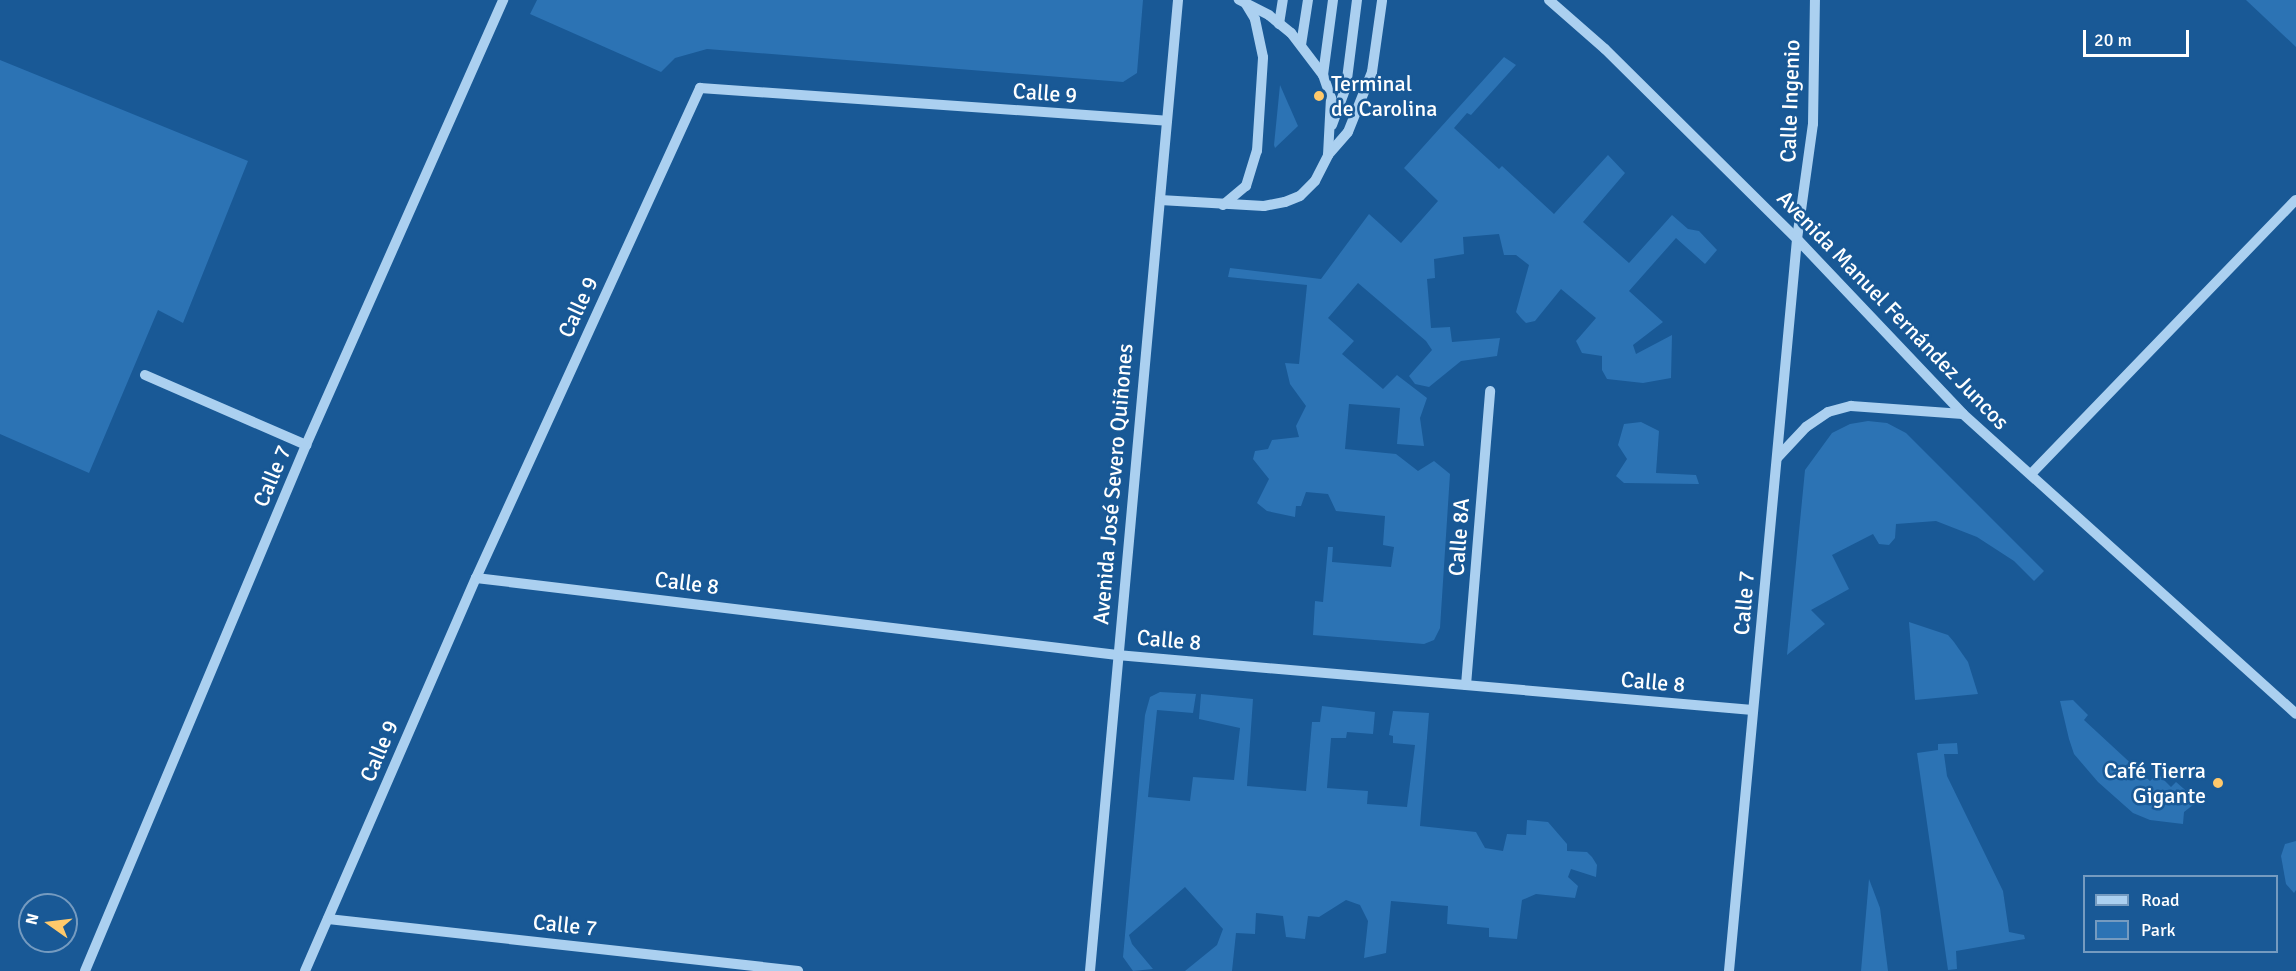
<!DOCTYPE html>
<html>
<head>
<meta charset="utf-8">
<style>
	body { margin:0 }
	#map { position:relative; width:2296px; height:971px; overflow:hidden; background:#195996; font-family:Signika,sans-serif }
	div>[style] { position:absolute }
	.green>* { inset:0; background:#2c73b4 }
	.minor>* { height:10px; margin:-5px; padding:0 5px; transform-origin:5px; border-radius:5px; background:#abd0f0 }
	.dots>* { width:16px; height:16px; translate:-50% -50%; box-sizing:border-box; border:3px solid #195996; border-radius:50% }
	span { translate:-50% -50%; white-space:nowrap; text-align:center; line-height:1.15; -webkit-text-stroke:5px #195996; paint-order:stroke }
	.poi-label { font-size:22px; color:#fff }
	.left { translate:0 -50%; text-align:left }
	.right { translate:-100% -50%; text-align:right }
	.street-label { font-size:22px; color:#fff }
	.legend { position:absolute; left:2083px; top:875px; width:195px; height:78px; box-sizing:border-box; background:#195996; border:2px solid #759bc0; margin:0; padding:8px 10px; list-style:none; font-size:18px; color:#fff }
	.legend li { display:flex; align-items:center; gap:12px; height:30px }
	.legend b { width:30px; border:2px solid #759bc0 }
	.north { position:absolute; left:18px; top:893px; width:60px; height:60px; box-sizing:border-box; background:#195996; border:2px solid #759bc0; border-radius:50%; rotate:284deg; font-size:16px; font-weight:700; line-height:24px; text-align:center; color:#fff }
	.north::after { content:''; display:block; margin:auto; width:21px; height:27px; background:#ffc96b; clip-path:polygon(50% 0,100% 100%,50% 72%,0 100%) }
	.scale { position:absolute; left:2083px; top:30px; width:106px; height:27px; box-sizing:border-box; border:3px solid #fff; border-top:0; padding-left:8px; font-size:18px; line-height:21px; white-space:nowrap; color:#fff; -webkit-text-stroke:4px #195996; paint-order:stroke }
</style>
</head>
<body>
<div id="map">
	<div class="green">
		<div style="clip-path:polygon(537px 0,1143px 0,1137px 73px,1123px 82px,707px 49px,675px 58px,661px 72px,530px 14px)"></div>
		<div style="clip-path:polygon(2246px 0,2296px 0,2296px 47px)"></div>
		<div style="clip-path:polygon(1504px 57px,1516px 65px,1471px 115px,1467px 113px,1454px 128px,1499px 169px,1502px 166px,1554px 214px,1608px 155px,1625px 173px,1583px 222px,1629px 263px,1672px 215px,1688px 229px,1699px 231px,1717px 250px,1705px 264px,1676px 238px,1629px 291px,1663px 322px,1633px 345px,1636px 354px,1672px 335px,1671px 378px,1643px 383px,1607px 379px,1602px 370px,1602px 356px,1582px 353px,1576px 341px,1596px 318px,1561px 289px,1535px 321px,1526px 323px,1521px 318px,1516px 312px,1529px 265px,1516px 255px,1504px 255px,1499px 234px,1463px 237px,1464px 254px,1434px 259px,1435px 278px,1427px 279px,1431px 328px,1450px 327px,1452px 342px,1500px 338px,1497px 356px,1461px 361px,1429px 387px,1415px 384px,1409px 376px,1432px 350px,1426px 341px,1358px 283px,1328px 318px,1354px 341px,1342px 354px,1383px 389px,1397px 375px,1427px 398px,1420px 418px,1424px 446px,1397px 444px,1400px 408px,1349px 404px,1345px 449px,1396px 454px,1418px 471px,1434px 461px,1450px 474px,1440px 628px,1434px 640px,1424px 644px,1313px 635px,1315px 601px,1323px 602px,1328px 547px,1333px 547px,1332px 562px,1391px 567px,1394px 547px,1383px 545px,1385px 516px,1336px 511px,1328px 494px,1306px 492px,1301px 506px,1296px 506px,1295px 517px,1267px 511px,1257px 503px,1269px 479px,1253px 459px,1255px 451px,1268px 449px,1272px 440px,1299px 437px,1296px 426px,1306px 406px,1290px 384px,1285px 363px,1299px 364px,1307px 285px,1228px 277px,1230px 268px,1321px 279px,1369px 214px,1401px 243px,1438px 201px,1404px 168px)"></div>
		<div style="clip-path:polygon(0 60px,248px 161px,183px 323px,158px 310px,89px 473px,0 434px)"></div>
		<div style="clip-path:polygon(1280px 85px,1298px 126px,1275px 148px,1274px 145px)"></div>
		<div style="clip-path:polygon(1868px 421px,1887px 423px,1906px 433px,2044px 571px,2034px 581px,2014px 561px,1977px 537px,1936px 521px,1896px 524px,1895px 538px,1889px 545px,1879px 544px,1873px 534px,1832px 555px,1849px 589px,1811px 610px,1825px 624px,1787px 655px,1805px 470px,1832px 433px,1850px 424px)"></div>
		<div style="clip-path:polygon(1641px 422px,1659px 431px,1656px 473px,1696px 475px,1699px 484px,1624px 483px,1616px 476px,1627px 459px,1618px 445px,1624px 424px)"></div>
		<div style="clip-path:polygon(1909px 622px,1948px 635px,1954px 642px,1968px 662px,1978px 694px,1915px 700px)"></div>
		<div style="clip-path:polygon(1160px 692px,1196px 694px,1193px 713px,1157px 710px,1148px 797px,1190px 801px,1193px 777px,1234px 780px,1240px 728px,1199px 719px,1201px 694px,1253px 699px,1247px 786px,1306px 791px,1312px 722px,1320px 722px,1322px 706px,1375px 712px,1373px 734px,1347px 732px,1346px 738px,1331px 738px,1327px 788px,1368px 791px,1367px 804px,1407px 807px,1415px 745px,1393px 743px,1393px 736px,1389px 735px,1393px 711px,1429px 713px,1420px 826px,1476px 832px,1485px 848px,1503px 851px,1507px 834px,1526px 835px,1527px 820px,1548px 822px,1567px 844px,1567px 851px,1587px 852px,1592px 857px,1597px 865px,1596px 877px,1571px 869px,1568px 877px,1578px 886px,1575px 898px,1536px 894px,1522px 900px,1517px 939px,1489px 937px,1489px 928px,1447px 924px,1448px 906px,1391px 901px,1386px 953px,1364px 958px,1368px 921px,1360px 905px,1346px 900px,1319px 917px,1308px 916px,1305px 939px,1286px 937px,1283px 916px,1256px 913px,1255px 934px,1236px 933px,1232px 971px,1185px 971px,1217px 945px,1223px 929px,1185px 887px,1129px 935px,1132px 944px,1153px 969px,1133px 971px,1123px 957px,1145px 715px,1150px 697px)"></div>
		<div style="clip-path:polygon(2073px 700px,2088px 715px,2084px 720px,2150px 781px,2158px 774px,2171px 787px,2176px 782px,2198px 801px,2184px 812px,2183px 824px,2150px 820px,2133px 813px,2098px 782px,2074px 754px,2069px 739px,2060px 701px)"></div>
		<div style="clip-path:polygon(1957px 743px,1958px 754px,1944px 754px,1947px 776px,2003px 891px,2009px 932px,2024px 935px,2025px 939px,1956px 951px,1957px 969px,1948px 970px,1917px 753px,1938px 750px,1938px 744px)"></div>
		<div style="clip-path:polygon(2296px 841px,2296px 890px,2294px 893px,2286px 884px,2281px 856px,2285px 844px)"></div>
		<div style="clip-path:polygon(1869px 879px,1880px 908px,1888px 971px,1861px 971px)"></div>
	</div>
	<div class="minor">
		<div style="left:1549px;top:0;width:74px;rotate:41.2deg"></div>
		<div style="left:1605px;top:49px;width:270px;rotate:44.7deg"></div>
		<div style="left:1797px;top:239px;width:241px;rotate:46.5deg"></div>
		<div style="left:1963px;top:414px;width:448px;rotate:42deg"></div>
		<div style="left:1279px;top:24px;width:24px;rotate:-81deg"></div>
		<div style="left:1301px;top:45px;width:46px;rotate:-81.2deg"></div>
		<div style="left:1323px;top:75px;width:76px;rotate:-82.4deg"></div>
		<div style="left:1332px;top:125px;width:40px;rotate:-69.8deg"></div>
		<div style="left:1346px;top:87px;width:88px;rotate:-82.8deg"></div>
		<div style="left:1328px;top:155px;width:30px;rotate:-49deg"></div>
		<div style="left:1348px;top:132px;width:65px;rotate:-68.2deg"></div>
		<div style="left:1372px;top:72px;width:72px;rotate:-82deg"></div>
		<div style="left:1160px;top:200px;width:104px;rotate:3.3deg"></div>
		<div style="left:1264px;top:206px;width:21px;rotate:-11deg"></div>
		<div style="left:1285px;top:202px;width:16px;rotate:-22deg"></div>
		<div style="left:1300px;top:196px;width:21px;rotate:-45deg"></div>
		<div style="left:1315px;top:181px;width:29px;rotate:-63deg"></div>
		<div style="left:1328px;top:155px;width:57px;rotate:-87deg"></div>
		<div style="left:1331px;top:98px;width:24px;rotate:-109deg"></div>
		<div style="left:1323px;top:75px;width:53px;rotate:-127.3deg"></div>
		<div style="left:1291px;top:33px;width:28px;rotate:-141deg"></div>
		<div style="left:1269px;top:15px;width:34px;rotate:-153deg"></div>
		<div style="left:1223px;top:205px;width:30px;rotate:-40deg"></div>
		<div style="left:1246px;top:186px;width:37px;rotate:-73deg"></div>
		<div style="left:1257px;top:151px;width:94px;rotate:-86.3deg"></div>
		<div style="left:1263px;top:57px;width:39px;rotate:-102deg"></div>
		<div style="left:1255px;top:19px;width:17px;rotate:-121deg"></div>
		<div style="left:145px;top:375px;width:176px;rotate:23.5deg"></div>
		<div style="left:1777px;top:458px;width:42px;rotate:-46.9deg"></div>
		<div style="left:1806px;top:427px;width:27px;rotate:-34deg"></div>
		<div style="left:1828px;top:412px;width:24px;rotate:-15deg"></div>
		<div style="left:1851px;top:406px;width:112px;rotate:4.1deg"></div>
		<div style="left:2031px;top:474px;width:381px;rotate:-46deg"></div>
		<div style="left:476px;top:578px;width:646px;rotate:6.85deg"></div>
		<div style="left:1117px;top:655px;width:638px;rotate:4.94deg"></div>
		<div style="left:1466px;top:685px;width:295px;rotate:-85.3deg"></div>
		<div style="left:328px;top:919px;width:473px;rotate:6.3deg"></div>
		<div style="left:85px;top:971px;width:571px;rotate:-67.21deg"></div>
		<div style="left:306px;top:445px;width:487px;rotate:-66.1deg"></div>
		<div style="left:305px;top:971px;width:429px;rotate:-66.5deg"></div>
		<div style="left:476px;top:578px;width:539px;rotate:-65.43deg"></div>
		<div style="left:700px;top:88px;width:468px;rotate:4deg"></div>
		<div style="left:1090px;top:971px;width:975px;rotate:-84.82deg"></div>
		<div style="left:1729px;top:971px;width:735px;rotate:-84.69deg"></div>
		<div style="left:1797px;top:239px;width:116px;rotate:-82.1deg"></div>
		<div style="left:1813px;top:124px;width:124px;rotate:-89.1deg"></div>
	</div>
	<div class="dots">
		<div style="left:1319px;top:96px;background:#ffc96b"></div>
		<div style="left:2218px;top:783px;background:#ffc96b"></div>
	</div>
	<div class="poi-label">
		<span class="left" style="left:1331px;top:96px">Terminal<br>de Carolina</span>
		<span class="right" style="left:2206px;top:783px">Café Tierra<br>Gigante</span>
	</div>
	<div class="street-label">
		<span style="left:1045px;top:93px;rotate:4deg">Calle 9</span>
		<span style="left:1790px;top:101px;rotate:-88deg">Calle Ingenio</span>
		<span style="left:578px;top:307px;rotate:-65deg">Calle 9</span>
		<span style="left:1893px;top:310px;rotate:46deg">Avenida Manuel Fernández Juncos</span>
		<span style="left:272px;top:476px;rotate:-67deg">Calle 7</span>
		<span style="left:1113px;top:484px;rotate:-85deg">Avenida José Severo Quiñones</span>
		<span style="left:1459px;top:537px;rotate:-86deg">Calle 8A</span>
		<span style="left:687px;top:583px;rotate:7deg">Calle 8</span>
		<span style="left:1744px;top:603px;rotate:-85deg">Calle 7</span>
		<span style="left:1169px;top:640px;rotate:5deg">Calle 8</span>
		<span style="left:1653px;top:682px;rotate:5deg">Calle 8</span>
		<span style="left:379px;top:751px;rotate:-67deg">Calle 9</span>
		<span style="left:565px;top:925px;rotate:6deg">Calle 7</span>
	</div>
	<ul class="legend">
	<li><b style="height:8px;background:#abd0f0"></b>Road</li>
	<li><b style="height:16px;background:#2c73b4"></b>Park</li>
	</ul>
	<div class="north">N</div>
	<div class="scale">20 m</div>
</div>
</body>
</html>
